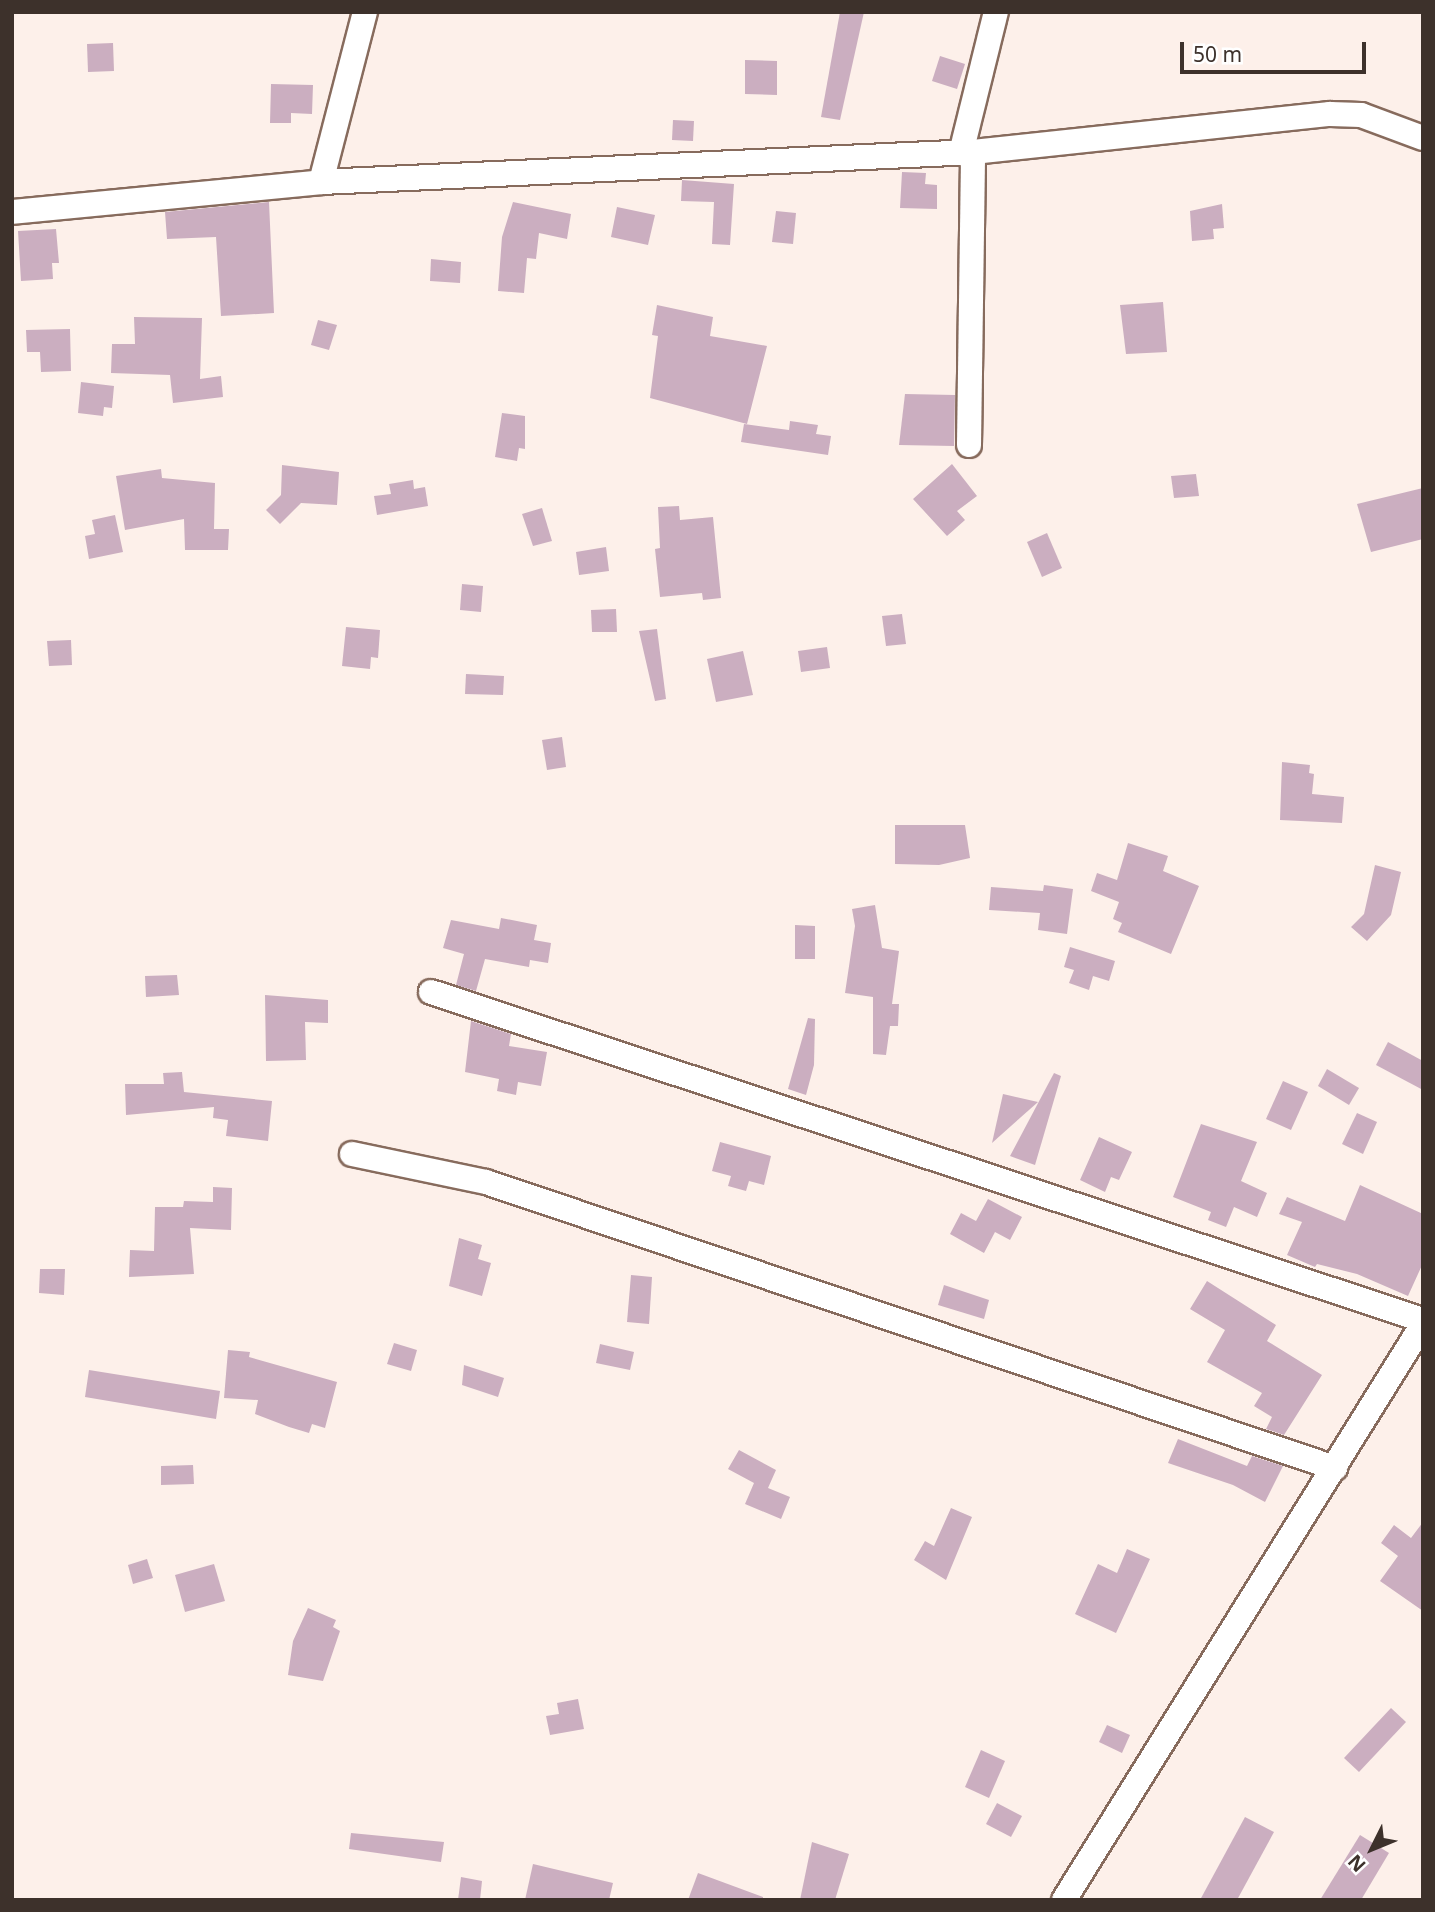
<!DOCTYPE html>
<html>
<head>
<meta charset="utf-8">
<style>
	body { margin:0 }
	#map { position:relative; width:1435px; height:1912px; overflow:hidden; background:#fdf0ea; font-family:"Noto Sans",sans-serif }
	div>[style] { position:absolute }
	.building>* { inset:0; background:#cbaec0 }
	.roads { filter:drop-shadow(2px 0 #876b5d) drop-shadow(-2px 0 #876b5d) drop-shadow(0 2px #876b5d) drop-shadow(0 -2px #876b5d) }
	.minor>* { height:24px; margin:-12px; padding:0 12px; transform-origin:12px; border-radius:12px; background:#fff }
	span { translate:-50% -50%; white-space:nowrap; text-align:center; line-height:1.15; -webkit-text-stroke:7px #fff; paint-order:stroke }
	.frame { position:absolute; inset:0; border:14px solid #3d312b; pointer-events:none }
	.north { position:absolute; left:1337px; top:1814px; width:70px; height:70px; -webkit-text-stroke:5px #fff; paint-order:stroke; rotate:227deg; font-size:19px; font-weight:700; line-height:28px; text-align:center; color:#3d312b }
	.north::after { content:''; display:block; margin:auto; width:24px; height:32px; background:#3d312b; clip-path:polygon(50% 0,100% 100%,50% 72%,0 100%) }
	.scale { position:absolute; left:1180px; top:42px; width:186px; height:32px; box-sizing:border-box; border:4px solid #3d312b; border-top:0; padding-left:9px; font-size:21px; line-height:24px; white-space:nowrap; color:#3d312b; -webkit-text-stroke:5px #fff; paint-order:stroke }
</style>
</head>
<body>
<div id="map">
	<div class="building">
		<div style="clip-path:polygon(840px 12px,864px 12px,840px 120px,821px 117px)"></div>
		<div style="clip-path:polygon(113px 43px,114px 71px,88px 72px,87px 44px)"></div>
		<div style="clip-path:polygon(940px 56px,965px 64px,957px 89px,932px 81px)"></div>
		<div style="clip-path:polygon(745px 60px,777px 61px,777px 95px,745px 94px)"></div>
		<div style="clip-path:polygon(271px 84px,313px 85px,312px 114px,291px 113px,291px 123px,270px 123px)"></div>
		<div style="clip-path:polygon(673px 120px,694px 121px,693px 141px,672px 140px)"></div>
		<div style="clip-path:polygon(902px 172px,926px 173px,925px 184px,937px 185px,937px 209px,900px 208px)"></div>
		<div style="clip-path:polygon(682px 180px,734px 184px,730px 245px,712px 244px,714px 202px,681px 201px)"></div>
		<div style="clip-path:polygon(269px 202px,274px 313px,221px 316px,216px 237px,167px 239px,165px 212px)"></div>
		<div style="clip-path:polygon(513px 202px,571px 214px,567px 239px,539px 233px,536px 259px,527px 258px,524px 293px,498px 291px,502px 237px)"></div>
		<div style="clip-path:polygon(1222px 204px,1224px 228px,1213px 229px,1214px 239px,1192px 241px,1190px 211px)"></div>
		<div style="clip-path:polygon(617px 207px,655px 215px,648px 245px,611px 237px)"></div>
		<div style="clip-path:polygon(776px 211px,796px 213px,793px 244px,772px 242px)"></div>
		<div style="clip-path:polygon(56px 229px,59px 263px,52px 263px,53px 279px,21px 281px,18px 231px)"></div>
		<div style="clip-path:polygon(431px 259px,461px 262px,460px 283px,430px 281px)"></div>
		<div style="clip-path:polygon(1163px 302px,1167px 352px,1126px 354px,1120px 305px)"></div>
		<div style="clip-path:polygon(657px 305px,713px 317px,710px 336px,767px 346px,747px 424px,650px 398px,658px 336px,652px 335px)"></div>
		<div style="clip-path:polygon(134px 317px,202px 318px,200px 379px,221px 376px,223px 397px,173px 403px,170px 375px,111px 373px,112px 344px,135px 344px)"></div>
		<div style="clip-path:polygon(318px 320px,337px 325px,329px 350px,311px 345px)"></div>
		<div style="clip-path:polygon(70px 329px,71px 371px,41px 372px,40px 352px,27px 352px,26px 330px)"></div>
		<div style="clip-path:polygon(81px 382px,114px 386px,112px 408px,104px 407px,103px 416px,78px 413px)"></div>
		<div style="clip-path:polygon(905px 394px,955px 395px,954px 446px,899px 445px)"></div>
		<div style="clip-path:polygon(502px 413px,525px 416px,525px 449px,519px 448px,517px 461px,495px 457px)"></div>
		<div style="clip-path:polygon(790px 421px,818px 425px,816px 434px,831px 436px,828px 455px,741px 442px,744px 424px,789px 430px)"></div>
		<div style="clip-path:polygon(952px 464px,977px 496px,957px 511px,965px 520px,947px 536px,913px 499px)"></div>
		<div style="clip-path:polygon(282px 465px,339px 472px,337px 505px,301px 503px,280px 524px,266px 510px,281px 495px)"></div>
		<div style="clip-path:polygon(161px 469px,162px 478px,215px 483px,214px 529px,229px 529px,228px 550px,185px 550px,184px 519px,125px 530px,116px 476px)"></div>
		<div style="clip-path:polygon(1196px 474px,1199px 496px,1174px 498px,1171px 476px)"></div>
		<div style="clip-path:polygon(413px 480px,414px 489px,425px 487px,428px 506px,377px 515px,374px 496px,391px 494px,389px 484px)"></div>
		<div style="clip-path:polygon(1423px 488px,1423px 539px,1371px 552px,1357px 504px)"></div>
		<div style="clip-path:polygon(679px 506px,680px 520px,713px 517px,721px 598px,703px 600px,702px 593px,660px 597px,655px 549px,660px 548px,658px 507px)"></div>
		<div style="clip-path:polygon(542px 508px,552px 541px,533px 546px,522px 514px)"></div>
		<div style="clip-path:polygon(115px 515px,123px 552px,89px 559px,85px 536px,95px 534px,92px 520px)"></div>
		<div style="clip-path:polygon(1047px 533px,1062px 568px,1042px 577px,1027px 542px)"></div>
		<div style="clip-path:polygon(606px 547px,609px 571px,579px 575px,576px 552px)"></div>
		<div style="clip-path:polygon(462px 584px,483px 586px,481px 612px,460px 610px)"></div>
		<div style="clip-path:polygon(616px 609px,617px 632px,592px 632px,591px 610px)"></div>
		<div style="clip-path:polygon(902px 614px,906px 644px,886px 646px,882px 616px)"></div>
		<div style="clip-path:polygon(346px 627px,380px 630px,378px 658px,371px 657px,370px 669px,342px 666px)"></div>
		<div style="clip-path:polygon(657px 629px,666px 699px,655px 701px,639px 631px)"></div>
		<div style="clip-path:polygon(71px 640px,72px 665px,49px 666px,47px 641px)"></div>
		<div style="clip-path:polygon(827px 647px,830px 668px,801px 672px,798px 651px)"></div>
		<div style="clip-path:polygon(743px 651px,753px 695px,716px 702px,707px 659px)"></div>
		<div style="clip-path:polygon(466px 674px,504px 676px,503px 695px,465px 694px)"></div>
		<div style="clip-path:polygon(562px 737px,566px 767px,547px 770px,542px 740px)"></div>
		<div style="clip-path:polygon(1282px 762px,1310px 765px,1309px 773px,1314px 774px,1312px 794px,1344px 797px,1342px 823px,1280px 820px)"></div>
		<div style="clip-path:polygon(895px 825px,965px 825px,970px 858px,939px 865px,895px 864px)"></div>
		<div style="clip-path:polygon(1128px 843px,1168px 856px,1163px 871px,1199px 886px,1171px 954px,1118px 932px,1122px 923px,1113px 919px,1119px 902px,1091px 891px,1097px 873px,1117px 880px)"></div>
		<div style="clip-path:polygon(1375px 865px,1401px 872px,1391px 915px,1367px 941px,1351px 927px,1364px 914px)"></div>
		<div style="clip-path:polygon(1044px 885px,1073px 889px,1067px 934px,1038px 930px,1040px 913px,989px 910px,991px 887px,1043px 891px)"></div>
		<div style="clip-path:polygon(875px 905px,882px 948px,899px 951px,892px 1004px,899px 1004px,898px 1026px,890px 1026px,886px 1055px,873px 1054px,873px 997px,845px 993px,855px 926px,852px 909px)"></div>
		<div style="clip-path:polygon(501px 918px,537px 925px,534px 940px,551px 943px,548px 963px,530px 960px,529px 967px,485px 959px,476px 991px,456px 985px,464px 954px,443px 948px,451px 920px,499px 929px)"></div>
		<div style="clip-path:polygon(795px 925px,815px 926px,815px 959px,795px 959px)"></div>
		<div style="clip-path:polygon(1070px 947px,1115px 961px,1109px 981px,1093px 976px,1089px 990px,1069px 983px,1074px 970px,1064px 967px)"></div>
		<div style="clip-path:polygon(177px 975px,179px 995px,146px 997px,145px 976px)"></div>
		<div style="clip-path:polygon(265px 995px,328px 1000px,328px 1023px,305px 1022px,306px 1060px,266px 1061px)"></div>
		<div style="clip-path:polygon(808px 1018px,815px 1019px,814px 1065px,806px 1095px,788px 1089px)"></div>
		<div style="clip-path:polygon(471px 1021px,511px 1034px,509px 1046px,547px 1052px,541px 1086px,518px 1082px,516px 1095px,497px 1091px,499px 1079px,465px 1072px)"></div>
		<div style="clip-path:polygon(1388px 1042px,1423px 1061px,1423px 1090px,1376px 1065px)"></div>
		<div style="clip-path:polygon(1327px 1069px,1359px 1088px,1349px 1105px,1318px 1086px)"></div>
		<div style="clip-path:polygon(182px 1072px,184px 1092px,272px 1101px,268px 1141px,226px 1136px,228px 1120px,213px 1118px,214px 1107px,126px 1115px,125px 1084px,164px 1084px,163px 1073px)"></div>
		<div style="clip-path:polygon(1054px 1073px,1061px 1076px,1035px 1165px,1010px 1156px)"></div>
		<div style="clip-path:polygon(1283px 1081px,1308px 1092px,1291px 1130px,1266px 1119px)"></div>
		<div style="clip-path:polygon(1003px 1094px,1038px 1102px,992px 1143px)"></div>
		<div style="clip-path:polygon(1357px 1113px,1377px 1122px,1363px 1154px,1342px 1144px)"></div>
		<div style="clip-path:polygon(1201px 1124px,1257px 1142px,1241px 1181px,1267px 1193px,1257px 1217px,1234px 1207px,1226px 1227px,1208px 1220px,1211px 1212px,1173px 1197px)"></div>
		<div style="clip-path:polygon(1099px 1137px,1132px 1152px,1119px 1180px,1111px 1177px,1105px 1192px,1080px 1180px)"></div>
		<div style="clip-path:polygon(720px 1142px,771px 1156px,764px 1185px,749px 1181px,746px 1191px,728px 1186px,731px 1176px,712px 1171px)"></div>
		<div style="clip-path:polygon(1360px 1185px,1423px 1214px,1423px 1263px,1408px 1296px,1357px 1274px,1317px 1264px,1315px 1267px,1287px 1255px,1302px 1222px,1279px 1214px,1287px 1197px,1345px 1221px)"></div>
		<div style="clip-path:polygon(213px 1187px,232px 1188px,231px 1230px,190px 1228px,194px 1274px,129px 1277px,130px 1250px,154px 1251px,155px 1207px,183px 1207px,184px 1201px,213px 1202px)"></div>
		<div style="clip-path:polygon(988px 1199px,1022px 1217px,1010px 1240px,995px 1232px,984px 1253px,950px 1234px,961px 1213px,976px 1221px)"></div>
		<div style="clip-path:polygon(459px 1238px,482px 1245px,478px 1259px,491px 1263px,482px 1296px,449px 1286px)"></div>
		<div style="clip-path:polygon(40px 1269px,65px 1269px,64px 1295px,39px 1293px)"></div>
		<div style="clip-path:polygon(631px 1275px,652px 1277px,649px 1324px,627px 1322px)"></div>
		<div style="clip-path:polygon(1207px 1281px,1276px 1325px,1267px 1341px,1322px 1375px,1284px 1435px,1266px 1429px,1272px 1417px,1254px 1406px,1262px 1393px,1207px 1362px,1225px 1330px,1190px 1309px)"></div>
		<div style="clip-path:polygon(944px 1285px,989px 1300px,984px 1319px,938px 1305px)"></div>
		<div style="clip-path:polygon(394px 1343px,417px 1350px,411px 1371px,387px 1364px)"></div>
		<div style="clip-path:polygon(600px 1344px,634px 1352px,630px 1370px,596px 1363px)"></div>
		<div style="clip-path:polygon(228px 1350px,250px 1352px,249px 1357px,337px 1382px,325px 1428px,312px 1424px,309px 1433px,289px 1427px,255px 1414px,258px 1400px,224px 1398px)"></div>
		<div style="clip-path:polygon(464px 1365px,504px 1378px,498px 1397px,462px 1385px)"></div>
		<div style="clip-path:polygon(89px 1370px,220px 1391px,216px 1419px,85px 1397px)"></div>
		<div style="clip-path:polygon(1178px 1439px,1247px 1466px,1252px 1456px,1283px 1466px,1265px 1502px,1233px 1485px,1168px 1463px)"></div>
		<div style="clip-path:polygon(739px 1450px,776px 1470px,768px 1488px,790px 1497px,781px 1519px,745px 1504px,754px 1483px,728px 1469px)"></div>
		<div style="clip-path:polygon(193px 1465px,194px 1484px,161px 1485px,161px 1466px)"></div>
		<div style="clip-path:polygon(951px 1508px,972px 1517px,946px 1580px,914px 1560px,925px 1541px,934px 1546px)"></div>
		<div style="clip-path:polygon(1423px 1522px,1423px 1611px,1380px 1581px,1398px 1556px,1381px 1543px,1394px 1525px,1411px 1538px)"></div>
		<div style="clip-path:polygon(1127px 1549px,1150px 1559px,1116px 1633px,1075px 1614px,1098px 1564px,1117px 1573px)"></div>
		<div style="clip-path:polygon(147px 1559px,153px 1578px,133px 1584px,128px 1565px)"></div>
		<div style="clip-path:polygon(214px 1564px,225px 1601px,185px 1612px,175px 1575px)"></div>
		<div style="clip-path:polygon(308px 1608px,336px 1620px,333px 1627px,340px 1631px,323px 1681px,288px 1675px,293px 1641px)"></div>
		<div style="clip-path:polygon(578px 1699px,584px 1729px,550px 1735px,546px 1716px,559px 1714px,557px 1703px)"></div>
		<div style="clip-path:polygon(1391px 1708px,1406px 1722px,1359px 1772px,1344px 1758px)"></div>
		<div style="clip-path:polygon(1107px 1725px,1130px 1735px,1122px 1753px,1099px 1742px)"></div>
		<div style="clip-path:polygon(981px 1750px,1005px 1761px,989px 1798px,965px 1787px)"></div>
		<div style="clip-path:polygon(997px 1803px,1022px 1816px,1011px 1837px,986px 1824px)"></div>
		<div style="clip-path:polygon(1245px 1817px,1274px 1832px,1237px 1900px,1200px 1900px)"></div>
		<div style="clip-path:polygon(351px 1833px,444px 1842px,441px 1862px,349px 1849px)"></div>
		<div style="clip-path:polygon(1360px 1835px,1389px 1853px,1361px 1900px,1320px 1900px)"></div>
		<div style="clip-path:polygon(812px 1842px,849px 1854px,835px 1900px,800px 1900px)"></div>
		<div style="clip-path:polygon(533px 1864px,613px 1883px,609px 1900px,525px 1900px)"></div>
		<div style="clip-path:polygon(698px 1873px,763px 1897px,763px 1900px,688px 1900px)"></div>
		<div style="clip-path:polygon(461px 1877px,482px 1881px,480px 1900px,458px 1900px)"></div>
	</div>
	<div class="roads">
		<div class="minor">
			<div style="left:961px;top:153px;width:145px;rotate:-76.1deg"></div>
			<div style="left:321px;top:182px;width:176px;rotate:-75.5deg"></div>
			<div style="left:12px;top:212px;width:310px;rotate:-5.5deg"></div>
			<div style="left:321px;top:182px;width:653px;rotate:-2.63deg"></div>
			<div style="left:973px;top:152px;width:359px;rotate:-6.1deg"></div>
			<div style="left:1330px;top:114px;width:31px;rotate:2deg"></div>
			<div style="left:1361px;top:115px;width:66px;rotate:20.4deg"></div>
			<div style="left:969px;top:445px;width:293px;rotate:-89.2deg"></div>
			<div style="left:431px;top:992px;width:1045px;rotate:18.3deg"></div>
			<div style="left:352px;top:1154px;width:137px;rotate:11.8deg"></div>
			<div style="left:486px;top:1182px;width:896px;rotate:18.62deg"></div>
			<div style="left:1064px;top:1900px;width:679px;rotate:-58.07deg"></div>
		</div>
	</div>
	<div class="frame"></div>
	<div class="north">N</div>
	<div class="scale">50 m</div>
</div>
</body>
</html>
